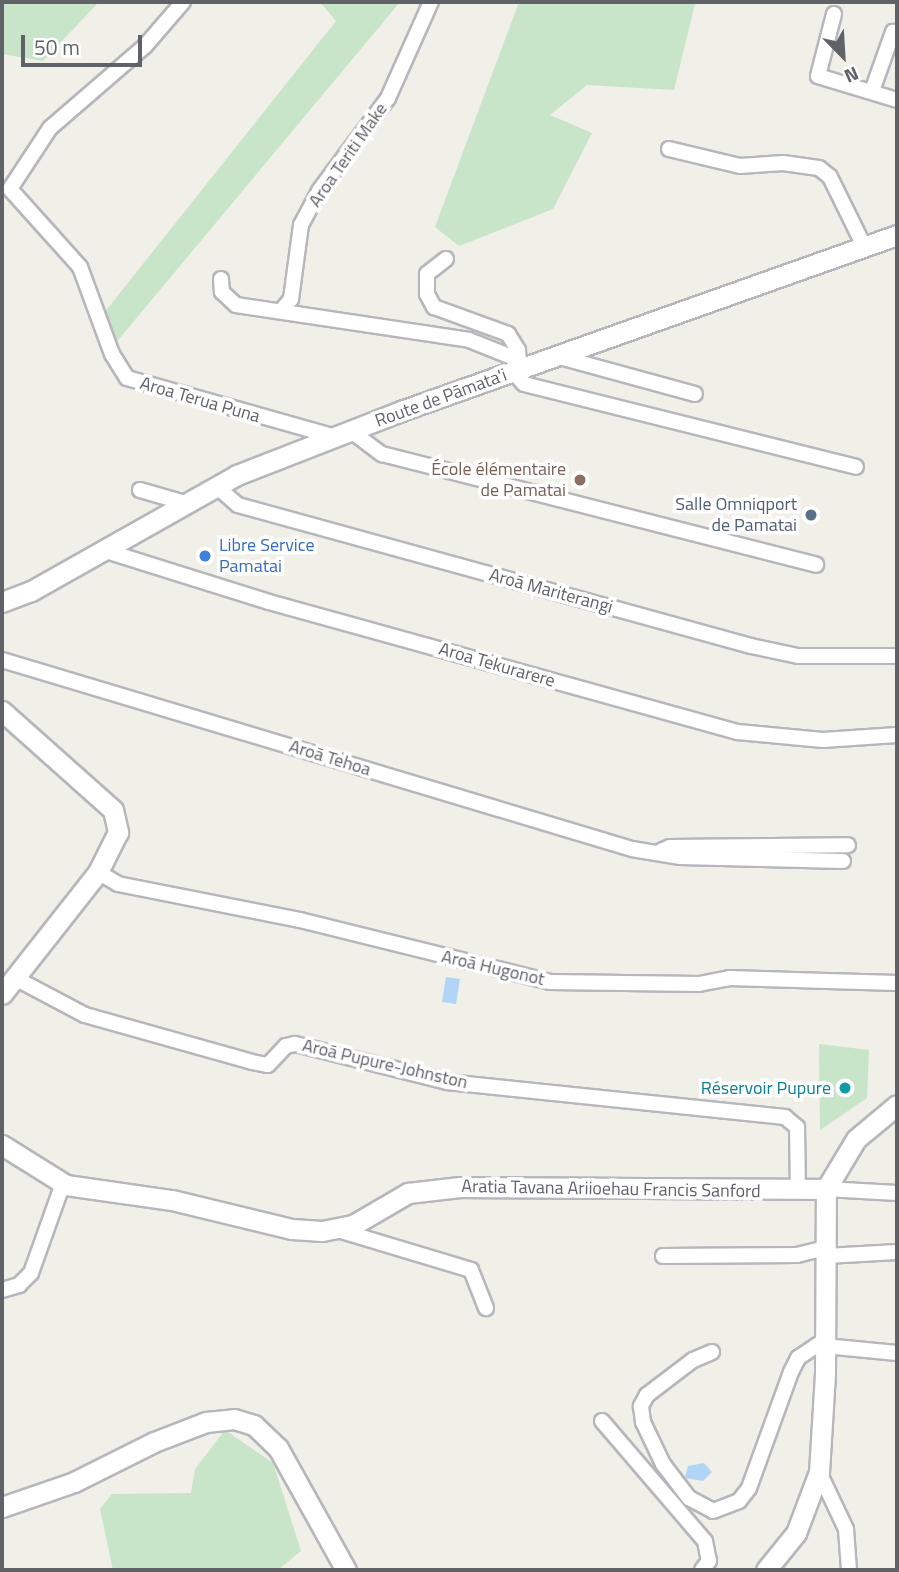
<!DOCTYPE html>
<html>
<head>
<meta charset="utf-8">
<style>
	body { margin:0 }
	#map { position:relative; width:899px; height:1572px; overflow:hidden; background:#f0efe8; font-family:"Titillium Web",sans-serif }
	div>[style] { position:absolute }
	.green>* { inset:0; background:#c8e4c9 }
	.water>* { inset:0; background:#b1d5f7 }
	.roads { filter:drop-shadow(2px 0 #b5b7bb) drop-shadow(-2px 0 #b5b7bb) drop-shadow(0 2px #b5b7bb) drop-shadow(0 -2px #b5b7bb) }
	.street>* { height:14px; margin:-7px; padding:0 7px; transform-origin:7px; border-radius:7px; background:#fff }
	.secondary>* { height:19px; margin:-9.5px; padding:0 9.5px; transform-origin:9.5px; border-radius:9.5px; background:#fff }
	.dots>* { width:19px; height:19px; translate:-50% -50%; box-sizing:border-box; border:4px solid #fff; border-radius:50% }
	span { translate:-50% -50%; white-space:nowrap; text-align:center; line-height:1.15; -webkit-text-stroke:7px #fff; paint-order:stroke }
	.street-label { font-size:18px; color:#5f6267 }
	.education-label { font-size:18px; color:#785e54 }
	.right { translate:-100% -50%; text-align:right }
	.service-label { font-size:18px; color:#4e5e75 }
	.shop-label { font-size:18px; color:#366cbe }
	.left { translate:0 -50%; text-align:left }
	.culture-label { font-size:18px; color:#0d838f }
	.frame { position:absolute; inset:0; border:4px solid #5f6267; pointer-events:none }
	.north { position:absolute; left:808px; top:21px; width:70px; height:70px; -webkit-text-stroke:5px #fff; paint-order:stroke; rotate:156deg; font-size:19px; font-weight:700; line-height:28px; text-align:center; color:#5f6267 }
	.north::after { content:''; display:block; margin:auto; width:24px; height:32px; background:#5f6267; clip-path:polygon(50% 0,100% 100%,50% 72%,0 100%) }
	.scale { position:absolute; left:21px; top:35px; width:121px; height:32px; box-sizing:border-box; border:4px solid #5f6267; border-top:0; padding-left:9px; font-size:21px; line-height:24px; white-space:nowrap; color:#5f6267; -webkit-text-stroke:5px #fff; paint-order:stroke }
</style>
</head>
<body>
<div id="map">
	<div class="green">
		<div style="clip-path:polygon(2px 2px,99px 2px,43px 61px,2px 54px)"></div>
		<div style="clip-path:polygon(320px 2px,400px 2px,114px 345px,104px 313px,336px 21px)"></div>
		<div style="clip-path:polygon(519px 2px,695px 4px,674px 90px,587px 85px,550px 115px,592px 133px,553px 209px,459px 246px,435px 227px)"></div>
		<div style="clip-path:polygon(819px 1044px,869px 1050px,867px 1098px,820px 1130px)"></div>
		<div style="clip-path:polygon(225px 1430px,273px 1463px,301px 1551px,278px 1570px,113px 1570px,100px 1509px,112px 1494px,191px 1493px,195px 1469px)"></div>
	</div>
	<div class="water">
		<div style="clip-path:polygon(446px 977px,460px 979px,456px 1004px,442px 1002px)"></div>
		<div style="clip-path:polygon(704px 1463px,712px 1472px,703px 1481px,685px 1478px,688px 1466px)"></div>
	</div>
	<div class="roads">
		<div class="street">
			<div style="left:183px;top:2px;width:58px;rotate:130.8deg"></div>
			<div style="left:145px;top:46px;width:125px;rotate:139.2deg"></div>
			<div style="left:50px;top:128px;width:73px;rotate:123.3deg"></div>
			<div style="left:10px;top:189px;width:105px;rotate:48.1deg"></div>
			<div style="left:80px;top:267px;width:93px;rotate:69.8deg"></div>
			<div style="left:112px;top:354px;width:28px;rotate:58deg"></div>
			<div style="left:127px;top:378px;width:216px;rotate:15.8deg"></div>
			<div style="left:834px;top:14px;width:64px;rotate:104.5deg"></div>
			<div style="left:818px;top:76px;width:83px;rotate:16.9deg"></div>
			<div style="left:872px;top:91px;width:63px;rotate:-70.4deg"></div>
			<div style="left:669px;top:149px;width:73px;rotate:13.5deg"></div>
			<div style="left:740px;top:166px;width:43px;rotate:-4deg"></div>
			<div style="left:783px;top:163px;width:36px;rotate:8deg"></div>
			<div style="left:819px;top:168px;width:14px;rotate:39deg"></div>
			<div style="left:830px;top:177px;width:77px;rotate:63.8deg"></div>
			<div style="left:446px;top:259px;width:24px;rotate:142deg"></div>
			<div style="left:427px;top:274px;width:20px;rotate:90deg"></div>
			<div style="left:427px;top:294px;width:15px;rotate:62deg"></div>
			<div style="left:434px;top:307px;width:79px;rotate:20deg"></div>
			<div style="left:508px;top:334px;width:19px;rotate:58deg"></div>
			<div style="left:518px;top:350px;width:16px;rotate:86deg"></div>
			<div style="left:221px;top:279px;width:13px;rotate:86deg"></div>
			<div style="left:222px;top:292px;width:19px;rotate:43deg"></div>
			<div style="left:236px;top:305px;width:236px;rotate:8.5deg"></div>
			<div style="left:469px;top:340px;width:54px;rotate:21.8deg"></div>
			<div style="left:281px;top:311px;width:16px;rotate:-50deg"></div>
			<div style="left:291px;top:299px;width:75px;rotate:-82.3deg"></div>
			<div style="left:301px;top:225px;width:38px;rotate:-62deg"></div>
			<div style="left:319px;top:191px;width:116px;rotate:-53.4deg"></div>
			<div style="left:388px;top:98px;width:105px;rotate:-65.9deg"></div>
			<div style="left:556px;top:356px;width:144px;rotate:15.3deg"></div>
			<div style="left:513px;top:372px;width:16px;rotate:47deg"></div>
			<div style="left:524px;top:384px;width:342px;rotate:14deg"></div>
			<div style="left:351px;top:431px;width:39px;rotate:37deg"></div>
			<div style="left:382px;top:454px;width:448px;rotate:14.3deg"></div>
			<div style="left:216px;top:486px;width:29px;rotate:41deg"></div>
			<div style="left:238px;top:505px;width:532px;rotate:15.37deg"></div>
			<div style="left:751px;top:646px;width:48px;rotate:12deg"></div>
			<div style="left:798px;top:656px;width:99px"></div>
			<div style="left:140px;top:490px;width:47px;rotate:16.1deg"></div>
			<div style="left:103px;top:550px;width:174px;rotate:17.4deg"></div>
			<div style="left:269px;top:602px;width:487px;rotate:15.5deg"></div>
			<div style="left:738px;top:732px;width:85px;rotate:5.4deg"></div>
			<div style="left:823px;top:740px;width:74px;rotate:-3.9deg"></div>
			<div style="left:2px;top:660px;width:658px;rotate:16.7deg"></div>
			<div style="left:632px;top:849px;width:49px;rotate:9.5deg"></div>
			<div style="left:680px;top:857px;width:163px;rotate:1.4deg"></div>
			<div style="left:661px;top:851px;width:10px;rotate:-24deg"></div>
			<div style="left:670px;top:847px;width:178px;rotate:-0.6deg"></div>
			<div style="left:98px;top:872px;width:23px;rotate:31deg"></div>
			<div style="left:118px;top:884px;width:186px;rotate:11.2deg"></div>
			<div style="left:300px;top:920px;width:258px;rotate:13.9deg"></div>
			<div style="left:550px;top:982px;width:149px;rotate:0.8deg"></div>
			<div style="left:699px;top:984px;width:31px;rotate:-11deg"></div>
			<div style="left:729px;top:978px;width:168px;rotate:1.7deg"></div>
			<div style="left:15px;top:978px;width:79px;rotate:27.9deg"></div>
			<div style="left:85px;top:1015px;width:173px;rotate:15.7deg"></div>
			<div style="left:252px;top:1062px;width:16px;rotate:11deg"></div>
			<div style="left:268px;top:1065px;width:26px;rotate:-47deg"></div>
			<div style="left:286px;top:1046px;width:9px;rotate:-13deg"></div>
			<div style="left:295px;top:1044px;width:157px;rotate:14deg"></div>
			<div style="left:447px;top:1082px;width:340px;rotate:5.9deg"></div>
			<div style="left:785px;top:1117px;width:16px;rotate:40deg"></div>
			<div style="left:797px;top:1127px;width:61px;rotate:89.1deg"></div>
			<div style="left:826px;top:1189px;width:71px;rotate:3.2deg"></div>
			<div style="left:338px;top:1230px;width:139px;rotate:16.7deg"></div>
			<div style="left:471px;top:1270px;width:41px;rotate:68.5deg"></div>
			<div style="left:663px;top:1256px;width:134px;rotate:-0.4deg"></div>
			<div style="left:797px;top:1255px;width:29px;rotate:-14deg"></div>
			<div style="left:826px;top:1256px;width:71px;rotate:-3.2deg"></div>
			<div style="left:2px;top:1290px;width:18px;rotate:-16deg"></div>
			<div style="left:19px;top:1285px;width:17px;rotate:-45deg"></div>
			<div style="left:31px;top:1273px;width:96px;rotate:-70.4deg"></div>
			<div style="left:825px;top:1346px;width:72px;rotate:5.6deg"></div>
			<div style="left:712px;top:1352px;width:21px;rotate:157deg"></div>
			<div style="left:693px;top:1360px;width:58px;rotate:142.7deg"></div>
			<div style="left:647px;top:1395px;width:13px;rotate:119deg"></div>
			<div style="left:641px;top:1406px;width:16px;rotate:83deg"></div>
			<div style="left:643px;top:1422px;width:47px;rotate:64.5deg"></div>
			<div style="left:663px;top:1464px;width:43px;rotate:52.6deg"></div>
			<div style="left:689px;top:1498px;width:27px;rotate:28deg"></div>
			<div style="left:713px;top:1511px;width:28px;rotate:-21deg"></div>
			<div style="left:739px;top:1501px;width:16px;rotate:-52deg"></div>
			<div style="left:749px;top:1488px;width:123px;rotate:-70.1deg"></div>
			<div style="left:791px;top:1372px;width:16px;rotate:-63deg"></div>
			<div style="left:798px;top:1358px;width:34px;rotate:-34deg"></div>
			<div style="left:602px;top:1421px;width:158px;rotate:49.4deg"></div>
			<div style="left:705px;top:1541px;width:20px;rotate:79deg"></div>
			<div style="left:709px;top:1561px;width:11px;rotate:128deg"></div>
			<div style="left:819px;top:1472px;width:63px;rotate:64.7deg"></div>
			<div style="left:846px;top:1529px;width:41px;rotate:85.8deg"></div>
		</div>
		<div class="secondary">
			<div style="left:2px;top:602px;width:31px;rotate:-21deg"></div>
			<div style="left:31px;top:591px;width:236px;rotate:-29.4deg"></div>
			<div style="left:237px;top:475px;width:176px;rotate:-21.3deg"></div>
			<div style="left:401px;top:411px;width:526px;rotate:-19.54deg"></div>
			<div style="left:2px;top:711px;width:149px;rotate:41.7deg"></div>
			<div style="left:113px;top:810px;width:23px;rotate:77deg"></div>
			<div style="left:118px;top:832px;width:45px;rotate:116.6deg"></div>
			<div style="left:98px;top:872px;width:155px;rotate:128.2deg"></div>
			<div style="left:2px;top:1145px;width:75px;rotate:32deg"></div>
			<div style="left:66px;top:1185px;width:107px;rotate:8.1deg"></div>
			<div style="left:172px;top:1200px;width:123px;rotate:13.6deg"></div>
			<div style="left:292px;top:1229px;width:30px;rotate:4deg"></div>
			<div style="left:322px;top:1231px;width:32px;rotate:-11deg"></div>
			<div style="left:353px;top:1225px;width:64px;rotate:-30.2deg"></div>
			<div style="left:408px;top:1193px;width:52px;rotate:-6.6deg"></div>
			<div style="left:460px;top:1187px;width:366px;rotate:0.3deg"></div>
			<div style="left:2px;top:1507px;width:76px;rotate:-19.1deg"></div>
			<div style="left:74px;top:1482px;width:89px;rotate:-26.6deg"></div>
			<div style="left:154px;top:1442px;width:56px;rotate:-21deg"></div>
			<div style="left:206px;top:1422px;width:28px;rotate:-6deg"></div>
			<div style="left:234px;top:1419px;width:21px;rotate:17deg"></div>
			<div style="left:254px;top:1425px;width:33px;rotate:44deg"></div>
			<div style="left:278px;top:1448px;width:140px;rotate:60.9deg"></div>
			<div style="left:766px;top:1570px;width:48px;rotate:-51deg"></div>
			<div style="left:796px;top:1533px;width:65px;rotate:-69.3deg"></div>
			<div style="left:819px;top:1472px;width:99px;rotate:-86.5deg"></div>
			<div style="left:825px;top:1373px;width:184px;rotate:-89.7deg"></div>
			<div style="left:826px;top:1189px;width:58px;rotate:-59deg"></div>
			<div style="left:856px;top:1139px;width:53px;rotate:-39.7deg"></div>
		</div>
	</div>
	<div class="dots">
		<div style="left:580px;top:480px;background:#8d6e63"></div>
		<div style="left:811px;top:515px;background:#5c6f8a"></div>
		<div style="left:205px;top:556px;background:#3f7fe0"></div>
		<div style="left:845px;top:1088px;background:#0f9aa8"></div>
	</div>
	<div class="street-label">
		<span style="left:348px;top:155px;rotate:-55deg">Aroa Teriti Make</span>
		<span style="left:441px;top:398px;rotate:-20deg">Route de Pāmata'i</span>
		<span style="left:200px;top:400px;rotate:16deg">Aroa Terua Puna</span>
		<span style="left:551px;top:591px;rotate:15deg">Aroā Mariterangi</span>
		<span style="left:497px;top:665px;rotate:16deg">Aroa Tekurarere</span>
		<span style="left:330px;top:758px;rotate:17deg">Aroā Tehoa</span>
		<span style="left:493px;top:968px;rotate:13deg">Aroā Hugonot</span>
		<span style="left:385px;top:1064px;rotate:13deg">Aroā Pupure-Johnston</span>
		<span style="left:611px;top:1189px;rotate:1deg">Aratia Tavana Ariioehau Francis Sanford</span>
	</div>
	<div class="education-label">
		<span class="right" style="left:566px;top:480px">École élémentaire<br>de Pamatai</span>
	</div>
	<div class="service-label">
		<span class="right" style="left:797px;top:515px">Salle Omniqport<br>de Pamatai</span>
	</div>
	<div class="shop-label">
		<span class="left" style="left:219px;top:556px">Libre Service<br>Pamatai</span>
	</div>
	<div class="culture-label">
		<span class="right" style="left:831px;top:1088px">Réservoir Pupure</span>
	</div>
	<div class="frame"></div>
	<div class="north">N</div>
	<div class="scale">50 m</div>
</div>
</body>
</html>
